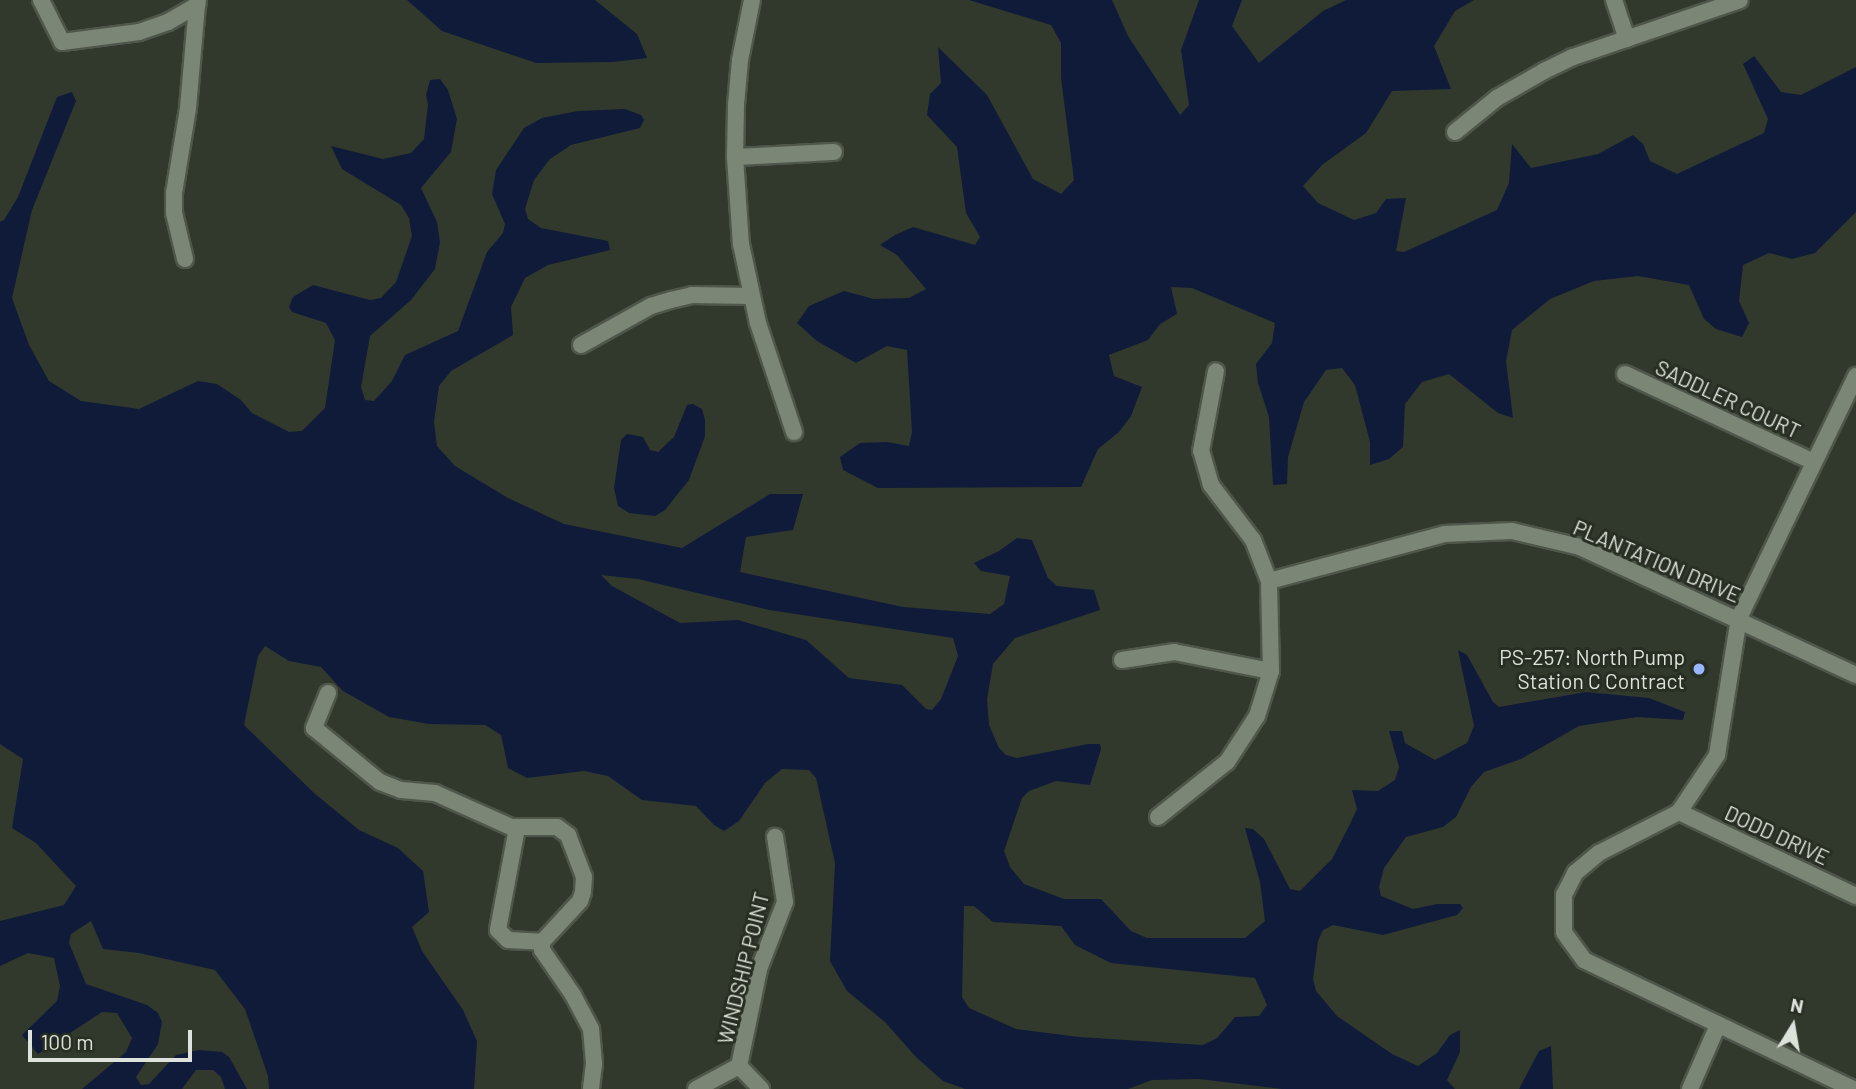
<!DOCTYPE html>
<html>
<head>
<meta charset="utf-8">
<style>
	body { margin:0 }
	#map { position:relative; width:1856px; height:1089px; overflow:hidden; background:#31392c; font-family:Barlow,sans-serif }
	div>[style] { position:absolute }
	.water>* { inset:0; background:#101b3a }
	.roads { filter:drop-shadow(2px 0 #4f564b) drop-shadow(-2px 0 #4f564b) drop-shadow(0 2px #4f564b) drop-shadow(0 -2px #4f564b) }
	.minor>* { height:16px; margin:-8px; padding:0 8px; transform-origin:8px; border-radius:8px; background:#7c8677 }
	.dots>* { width:19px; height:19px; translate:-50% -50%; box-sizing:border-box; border:4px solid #272e22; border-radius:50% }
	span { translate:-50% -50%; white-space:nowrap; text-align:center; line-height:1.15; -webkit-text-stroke:6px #272e22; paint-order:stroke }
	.street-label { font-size:21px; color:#dde2da }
	.poi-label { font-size:21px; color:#dde2da }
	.right { translate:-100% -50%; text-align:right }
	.north { position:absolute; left:1758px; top:991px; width:70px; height:70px; -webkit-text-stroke:5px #272e22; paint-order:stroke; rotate:11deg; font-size:19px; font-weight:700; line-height:28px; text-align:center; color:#dde2da }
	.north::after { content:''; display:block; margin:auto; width:24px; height:32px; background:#dde2da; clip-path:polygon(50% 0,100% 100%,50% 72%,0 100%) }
	.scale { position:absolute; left:28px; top:1030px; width:164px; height:32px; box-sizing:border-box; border:4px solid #dde2da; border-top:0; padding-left:9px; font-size:21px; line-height:24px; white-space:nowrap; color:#dde2da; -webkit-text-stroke:5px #272e22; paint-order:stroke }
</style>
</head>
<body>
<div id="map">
	<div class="water">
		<div style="clip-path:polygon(407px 0,595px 0,637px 34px,647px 58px,613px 62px,536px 63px,442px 31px)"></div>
		<div style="clip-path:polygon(969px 0,1112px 0,1128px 36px,1180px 115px,1189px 105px,1181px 50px,1199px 0,1242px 0,1232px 26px,1259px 63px,1323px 11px,1346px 0,1474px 0,1455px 11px,1434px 46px,1451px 89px,1392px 91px,1366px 133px,1322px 165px,1303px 186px,1318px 203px,1354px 220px,1376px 213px,1386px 199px,1406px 198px,1396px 251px,1404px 252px,1497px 210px,1509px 183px,1512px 144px,1531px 168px,1598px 154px,1633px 135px,1643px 144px,1650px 161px,1677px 174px,1764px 133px,1768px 119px,1743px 64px,1754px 56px,1781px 92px,1801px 95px,1856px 67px,1856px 212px,1815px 253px,1792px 259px,1769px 253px,1743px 265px,1739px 301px,1749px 323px,1742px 337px,1716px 329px,1704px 319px,1689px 285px,1638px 276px,1594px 281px,1550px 299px,1512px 330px,1506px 361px,1513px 418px,1498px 413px,1449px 374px,1422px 382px,1405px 404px,1403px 447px,1389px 459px,1370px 465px,1370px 442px,1355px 385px,1342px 368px,1326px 370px,1304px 402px,1288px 457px,1287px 484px,1273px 485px,1269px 417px,1258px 383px,1256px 364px,1272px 343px,1275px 323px,1192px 288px,1171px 287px,1177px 314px,1160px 324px,1148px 340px,1109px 355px,1114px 376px,1142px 387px,1131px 416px,1119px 432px,1098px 449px,1081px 487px,878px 488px,843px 470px,840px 457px,860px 443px,887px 442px,909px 446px,912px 432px,907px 350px,887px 346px,856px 363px,817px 341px,797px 323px,809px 306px,844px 291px,874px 299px,909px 298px,926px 289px,897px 255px,880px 245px,895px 235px,913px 227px,975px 245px,980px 237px,966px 213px,957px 147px,927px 115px,930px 94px,941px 83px,938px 47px,987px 95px,1033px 179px,1061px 194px,1074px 180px,1061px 78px,1061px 43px,1051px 25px)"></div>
		<div style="clip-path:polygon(evenodd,440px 79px,448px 90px,457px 119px,451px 152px,421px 188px,437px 222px,440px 242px,435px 269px,411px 300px,370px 336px,361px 387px,365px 400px,374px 401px,392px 381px,405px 355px,458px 331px,487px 252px,503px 233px,505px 224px,492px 194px,496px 170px,524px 128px,542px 118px,578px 111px,625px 109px,641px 115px,644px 120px,640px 128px,571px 145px,550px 159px,534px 180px,525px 209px,528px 219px,541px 228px,608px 241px,610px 250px,548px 265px,525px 278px,511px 307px,513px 335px,451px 371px,439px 386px,434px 422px,437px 446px,455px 466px,508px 498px,564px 524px,682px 548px,770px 494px,803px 494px,793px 530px,746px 537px,740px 572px,903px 607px,990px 614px,1004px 604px,1010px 576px,981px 571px,974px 563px,999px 551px,1017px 538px,1032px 540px,1048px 578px,1057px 586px,1094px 590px,1100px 610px,1015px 638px,993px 664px,987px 699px,989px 725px,999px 748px,1006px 755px,1017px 758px,1088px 744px,1100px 744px,1101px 749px,1090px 785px,1056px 781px,1029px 791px,1022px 798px,1004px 851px,1010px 867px,1024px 884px,1064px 899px,1101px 899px,1131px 931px,1147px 938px,1245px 938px,1265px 921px,1260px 882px,1245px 828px,1253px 829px,1264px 839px,1290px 889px,1300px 891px,1332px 859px,1349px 826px,1357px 809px,1352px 790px,1378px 791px,1395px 780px,1399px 767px,1389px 731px,1402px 731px,1405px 743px,1435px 760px,1467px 743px,1474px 726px,1458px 650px,1467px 655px,1493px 702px,1499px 707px,1586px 692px,1649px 698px,1685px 712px,1683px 720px,1637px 717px,1579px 726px,1521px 759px,1484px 772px,1471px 787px,1456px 817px,1443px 827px,1406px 837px,1384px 868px,1379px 887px,1381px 896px,1413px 909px,1437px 904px,1460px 904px,1463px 908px,1457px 915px,1383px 935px,1333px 925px,1323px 930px,1318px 941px,1313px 979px,1316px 991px,1337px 1016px,1392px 1054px,1418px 1066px,1437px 1053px,1450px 1035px,1460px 1030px,1460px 1052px,1447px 1080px,1455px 1089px,1282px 1089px,1199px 1079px,1152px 1080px,1128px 1089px,965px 1089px,943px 1081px,916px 1057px,885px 1022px,847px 991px,830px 961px,835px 863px,816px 778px,809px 770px,782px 769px,765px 783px,739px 821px,724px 831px,714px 825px,696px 806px,642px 800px,608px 776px,584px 771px,527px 778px,508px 768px,501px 735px,485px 725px,429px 724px,389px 717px,343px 691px,321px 667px,289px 661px,265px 646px,258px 656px,244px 725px,314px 793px,359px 830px,398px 848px,423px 871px,429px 912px,412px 927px,422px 951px,463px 1010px,477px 1041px,474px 1089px,269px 1089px,268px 1076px,245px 1009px,215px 970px,139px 953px,103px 949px,91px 921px,71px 934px,69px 943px,86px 984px,147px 1005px,158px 1013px,162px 1022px,158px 1044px,136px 1077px,141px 1085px,149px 1084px,176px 1055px,199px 1050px,222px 1052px,229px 1057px,247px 1089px,225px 1089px,221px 1077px,213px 1070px,196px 1070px,182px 1089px,82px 1089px,126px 1052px,132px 1038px,117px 1013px,102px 1012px,38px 1054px,22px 1035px,57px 1001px,60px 986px,54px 958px,28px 953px,0 966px,0 921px,64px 905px,76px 886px,36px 843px,12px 828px,23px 759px,0 744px,0 222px,4px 220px,18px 197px,57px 97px,72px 92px,76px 101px,32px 210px,12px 298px,29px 345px,49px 381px,81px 401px,139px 409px,198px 381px,217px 384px,241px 400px,252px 413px,289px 432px,302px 431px,325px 408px,335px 340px,326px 323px,292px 312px,289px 307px,293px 297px,313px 285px,370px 300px,381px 298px,396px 282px,412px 236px,409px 218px,401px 205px,342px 169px,331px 146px,383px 159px,411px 153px,424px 139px,428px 105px,426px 95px,430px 80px,440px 79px,601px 575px,638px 579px,769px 610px,953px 638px,958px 656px,941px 699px,932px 710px,926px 709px,902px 685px,849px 678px,806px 640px,738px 620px,680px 623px,612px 586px,601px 575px,440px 79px,964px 906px,974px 906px,993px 922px,1061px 926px,1075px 945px,1111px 963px,1255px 978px,1267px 1005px,1259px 1016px,1235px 1017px,1217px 1038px,1203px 1045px,1079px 1037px,1016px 1029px,969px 1008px,962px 997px,964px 906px)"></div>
		<div style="clip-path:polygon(693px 404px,702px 409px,705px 420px,705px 436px,689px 480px,665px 510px,655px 516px,629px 513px,618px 506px,614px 488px,621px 440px,627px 434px,643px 437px,650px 450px,658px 452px,674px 437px,687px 405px)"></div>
		<div style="clip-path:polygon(1551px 1046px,1553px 1089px,1519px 1089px,1539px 1051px)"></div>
	</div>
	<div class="roads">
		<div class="minor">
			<div style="left:41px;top:0;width:47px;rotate:63.4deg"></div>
			<div style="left:62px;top:42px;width:78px;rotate:-7.4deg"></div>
			<div style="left:139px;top:32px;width:31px;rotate:-19deg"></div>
			<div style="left:168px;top:22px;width:34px;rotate:-30deg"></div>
			<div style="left:197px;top:5px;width:5px;rotate:-79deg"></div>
			<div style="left:752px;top:0;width:61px;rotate:101.3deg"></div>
			<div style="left:740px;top:60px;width:45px;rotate:95.1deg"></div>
			<div style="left:736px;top:105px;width:52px;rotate:91.1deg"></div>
			<div style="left:735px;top:157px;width:87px;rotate:86.1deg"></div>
			<div style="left:741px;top:244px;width:81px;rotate:77.9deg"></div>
			<div style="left:758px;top:323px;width:115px;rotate:71.7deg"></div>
			<div style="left:1614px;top:0;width:41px;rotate:71.6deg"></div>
			<div style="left:1455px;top:132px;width:54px;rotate:-39deg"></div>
			<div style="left:1497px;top:98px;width:54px;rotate:-29.9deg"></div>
			<div style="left:1544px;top:71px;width:32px;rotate:-26deg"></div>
			<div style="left:1573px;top:57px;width:176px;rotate:-18.8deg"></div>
			<div style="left:735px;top:157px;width:99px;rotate:-2.9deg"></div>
			<div style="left:185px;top:259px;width:47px;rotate:-103.4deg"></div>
			<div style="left:174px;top:213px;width:20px;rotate:-90deg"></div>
			<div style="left:174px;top:193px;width:86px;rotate:-80.6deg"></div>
			<div style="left:188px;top:108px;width:103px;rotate:-85deg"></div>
			<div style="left:581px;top:345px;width:80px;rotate:-29.1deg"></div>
			<div style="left:651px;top:306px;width:21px;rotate:-17deg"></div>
			<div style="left:671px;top:300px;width:22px;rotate:-13deg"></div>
			<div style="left:692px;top:295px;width:59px;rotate:1deg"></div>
			<div style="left:1625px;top:374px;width:208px;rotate:25deg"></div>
			<div style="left:1269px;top:581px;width:181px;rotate:-15deg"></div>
			<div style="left:1444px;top:534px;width:68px;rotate:-2.5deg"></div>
			<div style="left:1512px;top:531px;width:70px;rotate:13.2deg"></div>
			<div style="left:1580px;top:547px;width:304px;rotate:24.9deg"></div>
			<div style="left:1122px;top:660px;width:53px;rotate:-8.7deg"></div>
			<div style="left:1174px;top:652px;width:99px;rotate:11.1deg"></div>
			<div style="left:328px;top:693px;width:38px;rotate:112deg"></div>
			<div style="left:314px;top:728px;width:85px;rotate:39.3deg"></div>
			<div style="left:380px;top:782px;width:22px;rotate:21deg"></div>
			<div style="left:401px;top:790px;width:34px;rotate:5deg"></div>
			<div style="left:435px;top:793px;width:83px;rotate:24.1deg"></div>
			<div style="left:511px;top:827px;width:46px"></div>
			<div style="left:557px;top:827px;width:14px;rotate:36deg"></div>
			<div style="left:568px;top:835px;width:45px;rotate:69.1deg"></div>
			<div style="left:584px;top:877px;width:15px;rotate:94deg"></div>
			<div style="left:583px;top:892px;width:9px;rotate:108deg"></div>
			<div style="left:580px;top:901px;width:56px;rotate:132.8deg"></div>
			<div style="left:1679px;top:812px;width:196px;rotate:25.4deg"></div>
			<div style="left:1158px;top:817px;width:88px;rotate:-38.6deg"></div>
			<div style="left:1227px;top:762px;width:55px;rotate:-56.9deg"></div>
			<div style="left:1257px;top:716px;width:47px;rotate:-72.7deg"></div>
			<div style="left:1271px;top:671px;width:90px;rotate:-91.3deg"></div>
			<div style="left:1269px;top:581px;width:44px;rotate:-111.3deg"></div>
			<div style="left:1253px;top:540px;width:69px;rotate:-127.4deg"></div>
			<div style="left:1211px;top:485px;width:35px;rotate:-106deg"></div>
			<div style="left:1201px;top:451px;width:81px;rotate:-79.4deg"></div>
			<div style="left:517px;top:828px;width:104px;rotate:100.6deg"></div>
			<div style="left:498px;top:930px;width:14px;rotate:45deg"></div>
			<div style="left:508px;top:940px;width:34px;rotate:3deg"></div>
			<div style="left:542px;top:942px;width:8px;rotate:90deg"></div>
			<div style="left:542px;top:950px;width:55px;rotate:55.4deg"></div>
			<div style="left:573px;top:995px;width:38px;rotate:62deg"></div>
			<div style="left:591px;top:1029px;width:35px;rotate:85deg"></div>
			<div style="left:594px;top:1064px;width:25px;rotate:97deg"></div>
			<div style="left:739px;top:1066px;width:99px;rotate:-78.3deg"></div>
			<div style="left:759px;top:969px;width:72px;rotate:-68.8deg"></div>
			<div style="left:785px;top:902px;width:66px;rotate:-98.7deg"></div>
			<div style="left:739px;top:1066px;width:32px;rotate:46deg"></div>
			<div style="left:696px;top:1089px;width:49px;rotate:-28.1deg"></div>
			<div style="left:1690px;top:1089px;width:70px;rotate:-66.4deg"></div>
			<div style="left:1853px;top:1089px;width:298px;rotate:-154.4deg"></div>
			<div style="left:1584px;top:960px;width:34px;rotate:-126deg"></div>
			<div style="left:1564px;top:932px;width:37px;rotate:-90deg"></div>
			<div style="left:1564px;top:895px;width:25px;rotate:-63deg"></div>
			<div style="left:1575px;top:873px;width:31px;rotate:-40deg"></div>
			<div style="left:1599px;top:853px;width:90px;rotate:-27.1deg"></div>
			<div style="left:1679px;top:812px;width:69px;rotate:-56.3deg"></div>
			<div style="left:1717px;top:755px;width:139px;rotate:-80.9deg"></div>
			<div style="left:1739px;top:618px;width:269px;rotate:-64.2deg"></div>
		</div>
	</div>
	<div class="dots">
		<div style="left:1699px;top:669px;background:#99b5fd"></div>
	</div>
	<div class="street-label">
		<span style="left:1728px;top:399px;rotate:25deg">SADDLER COURT</span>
		<span style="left:1657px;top:561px;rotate:23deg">PLANTATION DRIVE</span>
		<span style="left:1777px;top:835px;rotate:25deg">DODD DRIVE</span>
		<span style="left:743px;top:968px;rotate:-76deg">WINDSHIP POINT</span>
	</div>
	<div class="poi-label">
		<span class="right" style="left:1685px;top:669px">PS-257: North Pump<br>Station C Contract</span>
	</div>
	<div class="north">N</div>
	<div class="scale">100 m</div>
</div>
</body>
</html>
